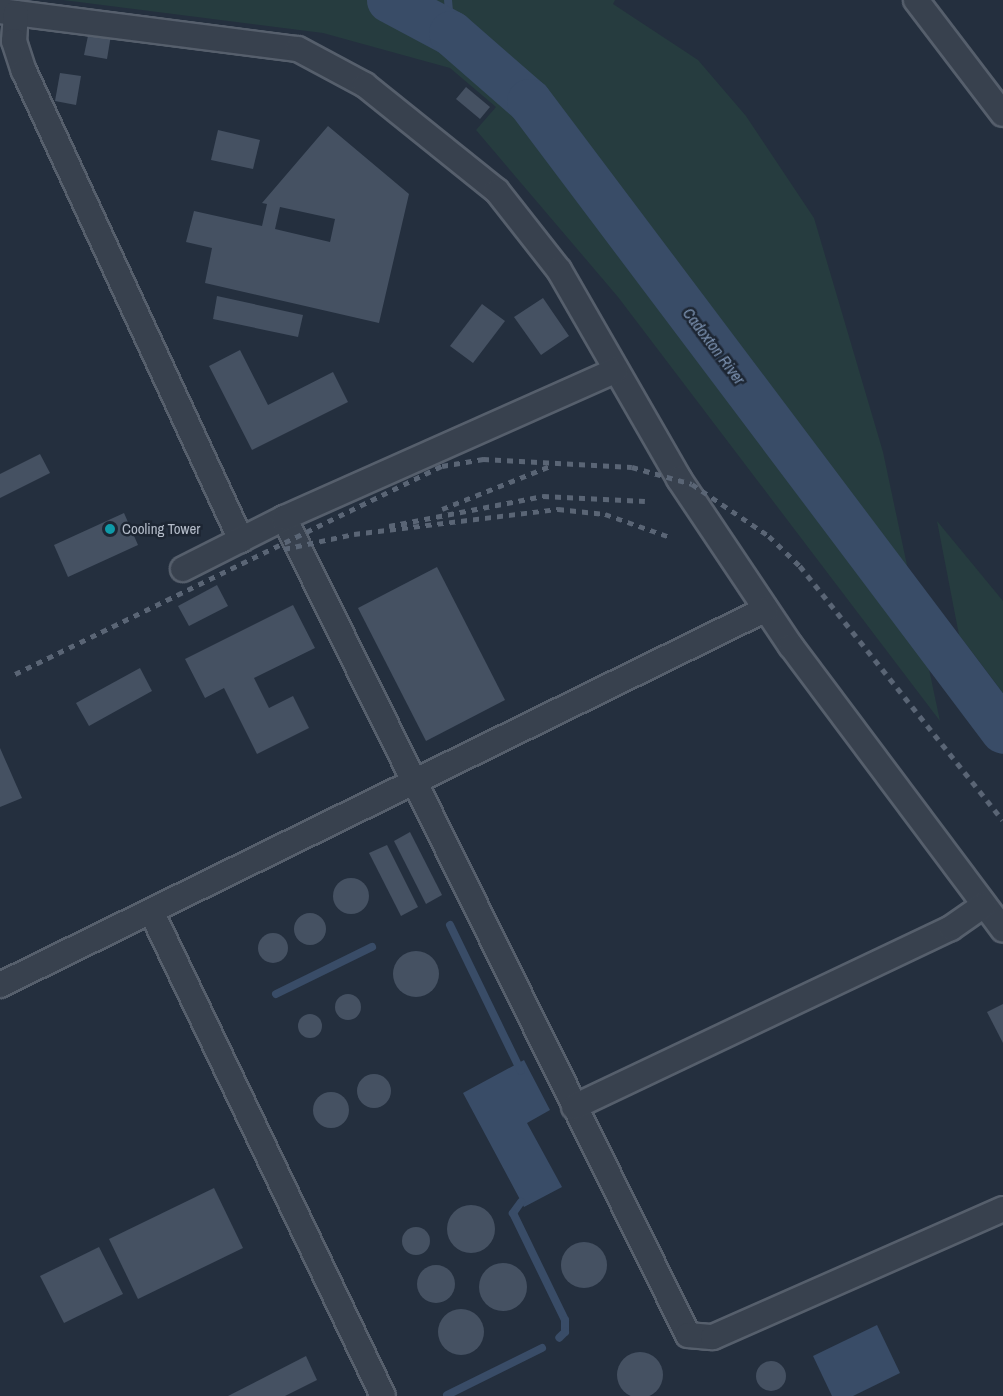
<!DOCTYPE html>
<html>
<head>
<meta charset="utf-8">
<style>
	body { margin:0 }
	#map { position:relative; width:1003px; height:1396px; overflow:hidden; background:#242f3e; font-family:"Archivo Narrow",sans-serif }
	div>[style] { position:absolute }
	.green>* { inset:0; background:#263c3f }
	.water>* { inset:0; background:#394c67 }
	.stream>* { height:8px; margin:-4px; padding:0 4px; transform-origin:4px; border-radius:4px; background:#394c67 }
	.river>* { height:45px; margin:-22.5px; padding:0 22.5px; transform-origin:22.5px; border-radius:22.5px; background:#394c67 }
	.building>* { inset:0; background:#455162 }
	.round { border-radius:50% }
	.roads { filter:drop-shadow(2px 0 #565f6c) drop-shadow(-2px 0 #565f6c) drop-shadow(0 2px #565f6c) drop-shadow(0 -2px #565f6c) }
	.minor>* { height:24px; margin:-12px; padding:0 12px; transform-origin:12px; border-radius:12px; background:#38414e }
	.rail>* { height:4.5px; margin-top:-2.25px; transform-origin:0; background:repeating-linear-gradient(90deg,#5a6575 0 6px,transparent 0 12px) }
	.dots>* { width:16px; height:16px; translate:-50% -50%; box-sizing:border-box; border:3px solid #1d2633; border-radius:50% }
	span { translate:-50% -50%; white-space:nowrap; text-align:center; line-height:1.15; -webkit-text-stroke:5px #1d2633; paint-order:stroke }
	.poi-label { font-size:15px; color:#b4bcc9 }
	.left { translate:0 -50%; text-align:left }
	.water-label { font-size:16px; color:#7c92b1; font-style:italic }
</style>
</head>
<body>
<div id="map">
	<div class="green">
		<div style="clip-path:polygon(63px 0,615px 0,613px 4px,698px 60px,746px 116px,814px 218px,883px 452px,940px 721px,618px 297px,476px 130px,496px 107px,450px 68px,323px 33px)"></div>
		<div style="clip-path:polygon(937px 521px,1003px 601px,1003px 693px,959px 635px)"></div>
	</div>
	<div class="water">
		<div style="clip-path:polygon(524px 1060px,550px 1110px,527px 1123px,562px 1187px,524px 1207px,463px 1093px)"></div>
		<div style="clip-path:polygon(877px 1325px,900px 1373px,853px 1396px,832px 1396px,813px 1356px)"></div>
	</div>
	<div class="stream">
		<div style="left:448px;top:0;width:33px;rotate:85deg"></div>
		<div style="left:450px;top:925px;width:162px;rotate:64.1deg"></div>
		<div style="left:276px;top:994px;width:107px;rotate:-26.1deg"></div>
		<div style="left:521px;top:1202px;width:14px;rotate:126deg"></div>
		<div style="left:513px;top:1213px;width:119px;rotate:64.1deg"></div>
		<div style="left:565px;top:1320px;width:12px;rotate:90deg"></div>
		<div style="left:565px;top:1332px;width:8px;rotate:135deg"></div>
		<div style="left:447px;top:1395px;width:106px;rotate:-26.3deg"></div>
	</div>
	<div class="river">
		<div style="left:389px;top:0;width:70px;rotate:28deg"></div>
		<div style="left:451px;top:33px;width:103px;rotate:41.1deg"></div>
		<div style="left:529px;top:101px;width:788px;rotate:53.04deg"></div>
	</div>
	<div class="building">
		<div style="clip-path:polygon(89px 31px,111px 35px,107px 59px,84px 55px)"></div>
		<div style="clip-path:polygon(60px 73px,81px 76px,76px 105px,55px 101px)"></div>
		<div style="clip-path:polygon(466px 87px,490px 107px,480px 119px,456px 99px)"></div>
		<div style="clip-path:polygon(evenodd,328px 126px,409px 194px,379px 323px,205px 283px,212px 248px,186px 242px,194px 211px,262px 226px,267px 204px,262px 203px,328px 126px,280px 207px,335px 219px,330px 242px,275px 229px,280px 207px)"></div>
		<div style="clip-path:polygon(218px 130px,260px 140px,253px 169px,211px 160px)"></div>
		<div style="clip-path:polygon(217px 296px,303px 315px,298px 337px,213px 319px)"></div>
		<div style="clip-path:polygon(543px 298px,569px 336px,541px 355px,514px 317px)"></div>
		<div style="clip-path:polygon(482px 304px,505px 321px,473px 363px,450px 346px)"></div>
		<div style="clip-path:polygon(240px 350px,268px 405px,333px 372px,348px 402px,252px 450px,209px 366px)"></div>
		<div style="clip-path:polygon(40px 454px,50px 473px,0 498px,0 474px)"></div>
		<div style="clip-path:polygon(124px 513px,138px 545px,68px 577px,54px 545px)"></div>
		<div style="clip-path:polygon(437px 567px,505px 700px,426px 741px,358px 608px)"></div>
		<div style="clip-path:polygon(217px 585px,228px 606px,189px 626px,178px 606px)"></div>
		<div style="clip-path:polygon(293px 605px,315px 648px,254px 678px,269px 708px,293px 696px,309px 728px,257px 754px,224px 688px,205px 698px,185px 659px)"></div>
		<div style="clip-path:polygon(140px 668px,152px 691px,89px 726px,76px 703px)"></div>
		<div style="clip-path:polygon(0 748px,22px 798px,0 807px)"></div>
		<div style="clip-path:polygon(410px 832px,442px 895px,426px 904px,394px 841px)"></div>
		<div style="clip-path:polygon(387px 845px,418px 907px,401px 916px,369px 853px)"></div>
		<div class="round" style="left:333px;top:878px;width:36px;height:36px"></div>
		<div class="round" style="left:294px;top:913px;width:32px;height:32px"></div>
		<div class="round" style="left:258px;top:933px;width:30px;height:30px"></div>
		<div class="round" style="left:393px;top:951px;width:46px;height:46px"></div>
		<div class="round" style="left:335px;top:994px;width:26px;height:26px"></div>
		<div style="clip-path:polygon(1003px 1004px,1003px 1043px,987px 1012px)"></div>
		<div class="round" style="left:298px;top:1014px;width:24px;height:24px"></div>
		<div class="round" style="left:357px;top:1074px;width:34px;height:34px"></div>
		<div class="round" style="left:313px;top:1092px;width:36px;height:36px"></div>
		<div style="clip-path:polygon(214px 1188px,243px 1248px,138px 1299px,109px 1239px)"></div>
		<div class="round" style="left:447px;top:1205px;width:48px;height:48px"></div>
		<div class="round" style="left:402px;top:1227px;width:28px;height:28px"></div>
		<div class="round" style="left:561px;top:1242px;width:46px;height:46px"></div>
		<div style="clip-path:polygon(99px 1247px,123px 1294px,64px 1323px,40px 1276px)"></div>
		<div class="round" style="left:479px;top:1263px;width:48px;height:48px"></div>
		<div class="round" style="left:417px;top:1265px;width:38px;height:38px"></div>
		<div class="round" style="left:438px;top:1309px;width:46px;height:46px"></div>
		<div class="round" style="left:617px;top:1352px;width:46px;height:46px"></div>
		<div style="clip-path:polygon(306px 1356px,317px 1380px,285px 1396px,228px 1396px)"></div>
		<div class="round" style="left:756px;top:1361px;width:30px;height:30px"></div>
	</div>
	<div class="roads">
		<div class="minor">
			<div style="left:916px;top:0;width:143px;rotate:52.7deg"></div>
			<div style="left:0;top:11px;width:300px;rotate:7.3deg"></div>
			<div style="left:298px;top:49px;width:76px;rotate:28.2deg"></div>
			<div style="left:365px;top:85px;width:169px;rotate:38.8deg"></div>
			<div style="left:497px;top:191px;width:100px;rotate:51.9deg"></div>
			<div style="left:559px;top:270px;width:241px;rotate:60.1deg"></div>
			<div style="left:679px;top:479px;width:201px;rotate:56.2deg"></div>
			<div style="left:791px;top:646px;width:354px;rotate:53.2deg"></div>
			<div style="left:16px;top:13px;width:28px;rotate:94deg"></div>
			<div style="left:14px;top:41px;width:32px;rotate:72deg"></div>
			<div style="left:24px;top:71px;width:517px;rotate:65.17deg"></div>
			<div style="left:284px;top:518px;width:911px;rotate:63.69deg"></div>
			<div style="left:688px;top:1335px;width:25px;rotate:5deg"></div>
			<div style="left:713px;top:1337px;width:317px;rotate:-23.8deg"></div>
			<div style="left:183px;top:569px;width:113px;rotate:-26.8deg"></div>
			<div style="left:284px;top:518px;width:363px;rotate:-24deg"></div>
			<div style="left:152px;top:913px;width:535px;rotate:64.44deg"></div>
			<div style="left:0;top:985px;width:853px;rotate:-26.14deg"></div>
			<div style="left:574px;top:1107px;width:417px;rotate:-25.4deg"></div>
			<div style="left:951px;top:928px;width:40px;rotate:-34.9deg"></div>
		</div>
	</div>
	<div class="rail">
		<div style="left:442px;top:509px;width:116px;rotate:-21.7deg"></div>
		<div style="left:389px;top:526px;width:157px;rotate:-11deg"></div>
		<div style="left:543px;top:496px;width:102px;rotate:2.8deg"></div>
		<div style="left:284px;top:549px;width:72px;rotate:-12.1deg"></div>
		<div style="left:354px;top:534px;width:206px;rotate:-7deg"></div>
		<div style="left:558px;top:509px;width:47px;rotate:6.1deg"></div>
		<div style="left:605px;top:514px;width:69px;rotate:19.5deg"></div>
		<div style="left:15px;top:674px;width:475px;rotate:-26deg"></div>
		<div style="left:442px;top:466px;width:42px;rotate:-9.7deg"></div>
		<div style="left:483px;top:459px;width:149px;rotate:3.1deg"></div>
		<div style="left:632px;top:467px;width:62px;rotate:15.8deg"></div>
		<div style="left:692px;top:484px;width:93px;rotate:34deg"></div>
		<div style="left:769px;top:536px;width:43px;rotate:44.1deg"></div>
		<div style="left:800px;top:566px;width:325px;rotate:51.4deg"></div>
	</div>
	<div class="dots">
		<div style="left:110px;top:529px;background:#0f9aa8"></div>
	</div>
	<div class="poi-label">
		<span class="left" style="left:122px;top:529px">Cooling Tower</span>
	</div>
	<div class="water-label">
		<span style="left:714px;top:346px;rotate:53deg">Cadoxton River</span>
	</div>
</div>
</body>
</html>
